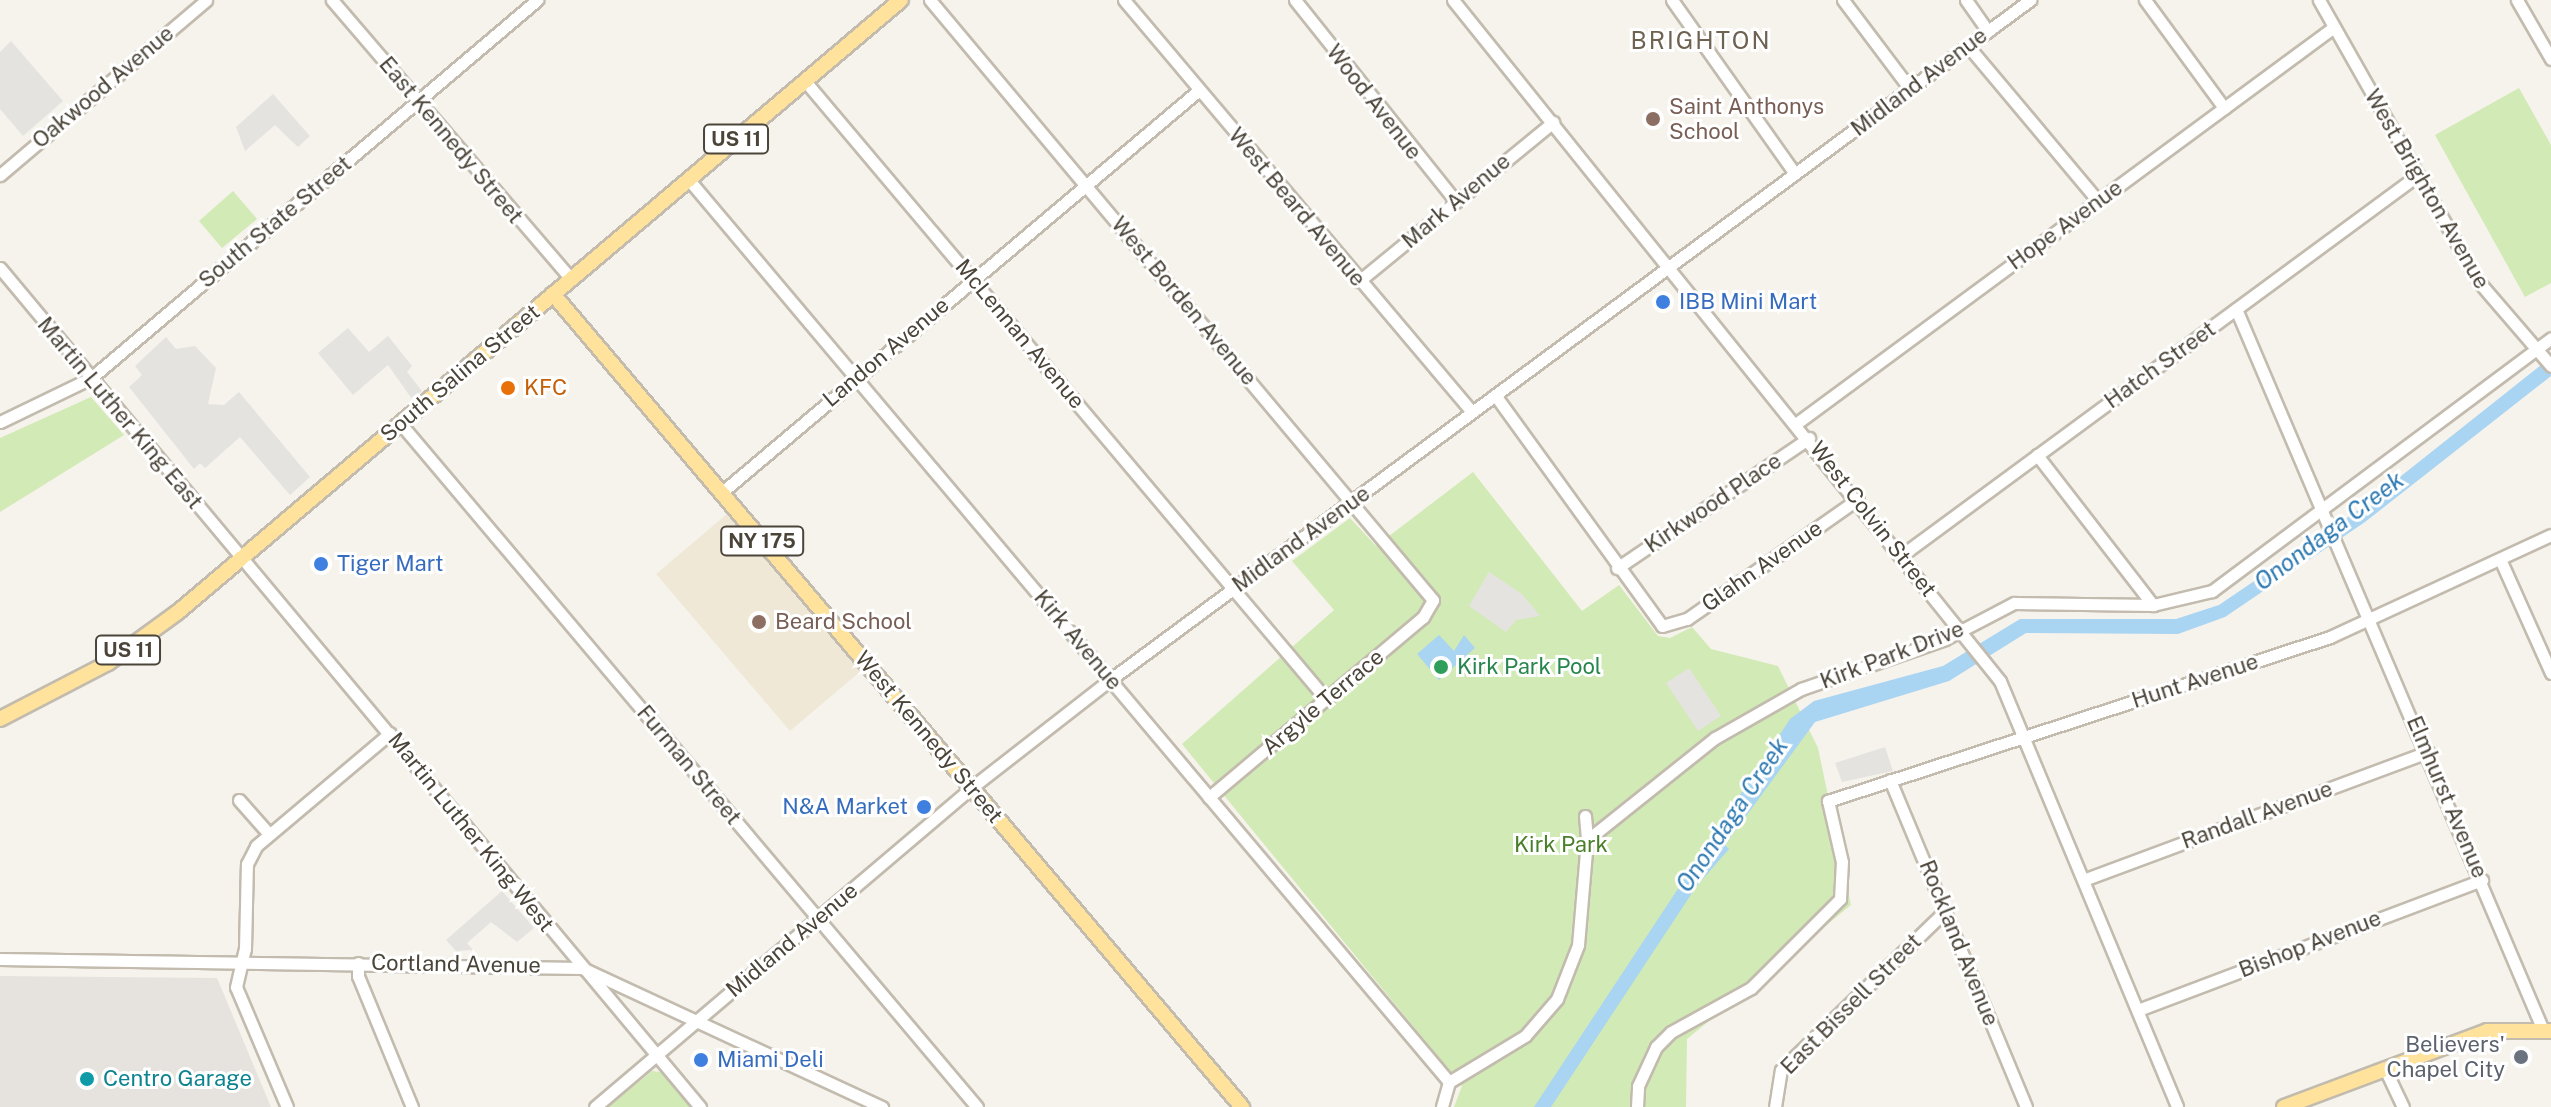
<!DOCTYPE html>
<html>
<head>
<meta charset="utf-8">
<style>
	body { margin:0 }
	#map { position:relative; width:2551px; height:1107px; overflow:hidden; background:#f6f3ec; font-family:"Public Sans",sans-serif }
	div>[style] { position:absolute }
	.industrial>* { inset:0; background:#e6e2dd }
	.education>* { inset:0; background:#efe8d6 }
	.green>* { inset:0; background:#d2eab5 }
	.parking>* { inset:0; background:#e5e3e0 }
	.water>* { inset:0; background:#a9d4f2 }
	.roads { filter:drop-shadow(2px 0 #c2bbae) drop-shadow(-2px 0 #c2bbae) drop-shadow(0 2px #c2bbae) drop-shadow(0 -2px #c2bbae) }
	.minor>* { height:11px; margin:-5.5px; padding:0 5.5px; transform-origin:5.5px; border-radius:5.5px; background:#fff }
	.major>* { height:14px; margin:-7px; padding:0 7px; transform-origin:7px; border-radius:7px; background:#ffe39c }
	.dots>* { width:22px; height:22px; translate:-50% -50%; box-sizing:border-box; border:4px solid #fff; border-radius:50% }
	span { translate:-50% -50%; white-space:nowrap; text-align:center; line-height:1.15; -webkit-text-stroke:6px #fff; paint-order:stroke }
	.shield-label span { padding:2px 6px; background:#fff; border:2px solid; border-radius:6px; -webkit-text-stroke-width:0 }
	.shield-label { font-size:20px; color:#4b4439; font-weight:700 }
	.street-label { font-size:22px; color:#4b4439 }
	.education-label { font-size:22px; color:#785e54 }
	.left { translate:0 -50%; text-align:left }
	.shop-label { font-size:22px; color:#366cbe }
	.right { translate:-100% -50%; text-align:right }
	.food-label { font-size:22px; color:#c56008 }
	.leisure-label { font-size:22px; color:#27864d }
	.park-label { font-size:22px; color:#4a7f2a }
	.worship-label { font-size:22px; color:#5b616d }
	.culture-label { font-size:22px; color:#0d838f }
	.neighbourhood-label { font-size:24px; color:#6e6250; letter-spacing:2px }
	.water-label { font-size:24px; color:#2e7ab2; font-style:italic }
</style>
</head>
<body>
<div id="map">
	<div class="industrial">
		<div style="clip-path:polygon(0 976px,217px 978px,271px 1107px,0 1107px)"></div>
	</div>
	<div class="education">
		<div style="clip-path:polygon(728px 513px,861px 671px,790px 731px,656px 574px)"></div>
	</div>
	<div class="green">
		<div style="clip-path:polygon(2519px 88px,2551px 145px,2551px 283px,2525px 297px,2435px 135px)"></div>
		<div style="clip-path:polygon(233px 191px,257px 219px,222px 248px,199px 221px)"></div>
		<div style="clip-path:polygon(91px 397px,124px 435px,0 512px,0 438px)"></div>
		<div style="clip-path:polygon(1473px 472px,1582px 611px,1619px 585px,1658px 636px,1670px 638px,1692px 627px,1711px 649px,1778px 666px,1818px 748px,1851px 905px,1687px 1039px,1686px 1107px,1454px 1107px,1462px 1086px,1182px 744px,1334px 610px,1292px 561px,1350px 518px,1376px 546px)"></div>
		<div style="clip-path:polygon(652px 1071px,661px 1072px,691px 1107px,608px 1107px)"></div>
	</div>
	<div class="parking">
		<div style="clip-path:polygon(11px 41px,63px 101px,23px 136px,0 109px,0 52px)"></div>
		<div style="clip-path:polygon(273px 94px,310px 136px,298px 147px,275px 125px,245px 151px,236px 127px)"></div>
		<div style="clip-path:polygon(348px 328px,369px 352px,388px 336px,412px 366px,407px 372px,422px 391px,412px 399px,388px 365px,353px 395px,318px 353px)"></div>
		<div style="clip-path:polygon(166px 337px,176px 349px,195px 346px,216px 368px,208px 404px,224px 405px,239px 392px,310px 477px,290px 495px,240px 437px,205px 468px,200px 463px,194px 469px,129px 387px,142px 375px,135px 366px)"></div>
		<div style="clip-path:polygon(1489px 572px,1522px 594px,1540px 616px,1516px 620px,1506px 632px,1469px 606px)"></div>
		<div style="clip-path:polygon(1689px 668px,1721px 716px,1698px 731px,1666px 683px)"></div>
		<div style="clip-path:polygon(1885px 747px,1893px 771px,1842px 782px,1835px 763px)"></div>
		<div style="clip-path:polygon(502px 891px,534px 928px,517px 942px,491px 922px,467px 943px,473px 950px,456px 951px,446px 940px)"></div>
	</div>
	<div class="water">
		<div style="clip-path:polygon(2551px 357px,2551px 376px,2365px 522px,2225px 617px,2178px 634px,2026px 633px,1949px 681px,1815px 722px,1725px 845px,1729px 849px,1696px 887px,1551px 1107px,1534px 1107px,1790px 719px,1814px 701px,1943px 666px,2020px 619px,2176px 619px,2219px 605px,2357px 511px)"></div>
		<div style="clip-path:polygon(1439px 635px,1454px 651px,1464px 635px,1475px 648px,1439px 680px,1417px 654px)"></div>
	</div>
	<div class="roads">
		<div class="minor">
			<div style="left:332px;top:0;width:367px;rotate:49.4deg"></div>
			<div style="left:930px;top:0;width:783px;rotate:50.03deg"></div>
			<div style="left:1433px;top:600px;width:20px;rotate:120deg"></div>
			<div style="left:1423px;top:617px;width:280px;rotate:139.9deg"></div>
			<div style="left:1124px;top:0;width:539px;rotate:49.81deg"></div>
			<div style="left:1295px;top:0;width:258px;rotate:51.4deg"></div>
			<div style="left:1453px;top:0;width:873px;rotate:51.23deg"></div>
			<div style="left:2000px;top:681px;width:461px;rotate:67.4deg"></div>
			<div style="left:1672px;top:0;width:213px;rotate:54.7deg"></div>
			<div style="left:1843px;top:0;width:111px;rotate:53deg"></div>
			<div style="left:1966px;top:0;width:38px;rotate:55deg"></div>
			<div style="left:2145px;top:0;width:134px;rotate:53.8deg"></div>
			<div style="left:2319px;top:0;width:323px;rotate:60.5deg"></div>
			<div style="left:2478px;top:281px;width:112px;rotate:49.3deg"></div>
			<div style="left:2517px;top:0;width:68px;rotate:60deg"></div>
			<div style="left:1968px;top:46px;width:202px;rotate:50deg"></div>
			<div style="left:805px;top:81px;width:808px;rotate:49.87deg"></div>
			<div style="left:0;top:175px;width:270px;rotate:-40.3deg"></div>
			<div style="left:689px;top:180px;width:1179px;rotate:49.88deg"></div>
			<div style="left:1449px;top:1082px;width:26px;rotate:106deg"></div>
			<div style="left:0;top:268px;width:1093px;rotate:50.16deg"></div>
			<div style="left:1359px;top:281px;width:251px;rotate:-39.3deg"></div>
			<div style="left:2236px;top:309px;width:784px;rotate:66.94deg"></div>
			<div style="left:1495px;top:395px;width:285px;rotate:54.1deg"></div>
			<div style="left:1662px;top:626px;width:26px;rotate:-16deg"></div>
			<div style="left:1687px;top:619px;width:209px;rotate:-35.1deg"></div>
			<div style="left:0;top:422px;width:101px;rotate:-25.8deg"></div>
			<div style="left:91px;top:378px;width:585px;rotate:-40.28deg"></div>
			<div style="left:400px;top:423px;width:895px;rotate:49.85deg"></div>
			<div style="left:1797px;top:423px;width:667px;rotate:-36.41deg"></div>
			<div style="left:2037px;top:455px;width:190px;rotate:52.3deg"></div>
			<div style="left:721px;top:493px;width:625px;rotate:-40.13deg"></div>
			<div style="left:1902px;top:555px;width:641px;rotate:-36.37deg"></div>
			<div style="left:2500px;top:559px;width:125px;rotate:65.9deg"></div>
			<div style="left:1617px;top:568px;width:232px;rotate:-34.1deg"></div>
			<div style="left:1890px;top:780px;width:354px;rotate:67.4deg"></div>
			<div style="left:239px;top:800px;width:45px;rotate:48.6deg"></div>
			<div style="left:1585px;top:816px;width:24px;rotate:85deg"></div>
			<div style="left:2086px;top:879px;width:365px;rotate:-20.4deg"></div>
			<div style="left:0;top:959px;width:582px;rotate:0.89deg"></div>
			<div style="left:582px;top:968px;width:331px;rotate:24.9deg"></div>
			<div style="left:358px;top:963px;width:13px;rotate:90deg"></div>
			<div style="left:358px;top:976px;width:142px;rotate:67.6deg"></div>
			<div style="left:2138px;top:1010px;width:368px;rotate:-20.7deg"></div>
			<div style="left:2385px;top:1069px;width:42px;rotate:64.7deg"></div>
			<div style="left:1449px;top:1082px;width:89px;rotate:-31.2deg"></div>
			<div style="left:1525px;top:1036px;width:49px;rotate:-49.1deg"></div>
			<div style="left:1557px;top:999px;width:58px;rotate:-68.7deg"></div>
			<div style="left:1578px;top:945px;width:105px;rotate:-85.1deg"></div>
			<div style="left:1587px;top:840px;width:164px;rotate:-38.6deg"></div>
			<div style="left:1715px;top:738px;width:99px;rotate:-29.7deg"></div>
			<div style="left:1801px;top:689px;width:152px;rotate:-19.1deg"></div>
			<div style="left:1945px;top:639px;width:78px;rotate:-27.6deg"></div>
			<div style="left:2014px;top:603px;width:139px;rotate:0.8deg"></div>
			<div style="left:2153px;top:605px;width:61px;rotate:-13.3deg"></div>
			<div style="left:2212px;top:591px;width:423px;rotate:-36.7deg"></div>
			<div style="left:287px;top:1107px;width:130px;rotate:-113deg"></div>
			<div style="left:236px;top:987px;width:39px;rotate:-77deg"></div>
			<div style="left:245px;top:949px;width:85px;rotate:-88.7deg"></div>
			<div style="left:247px;top:864px;width:20px;rotate:-63deg"></div>
			<div style="left:256px;top:846px;width:175px;rotate:-40.1deg"></div>
			<div style="left:595px;top:1107px;width:493px;rotate:-40.3deg"></div>
			<div style="left:971px;top:788px;width:177px;rotate:-37.9deg"></div>
			<div style="left:1111px;top:679px;width:1143px;rotate:-36.46deg"></div>
			<div style="left:1637px;top:1107px;width:21px;rotate:-87deg"></div>
			<div style="left:1638px;top:1086px;width:43px;rotate:-65.2deg"></div>
			<div style="left:1656px;top:1047px;width:21px;rotate:-45deg"></div>
			<div style="left:1671px;top:1032px;width:91px;rotate:-28.8deg"></div>
			<div style="left:1751px;top:988px;width:126px;rotate:-45deg"></div>
			<div style="left:1840px;top:899px;width:37px;rotate:-87deg"></div>
			<div style="left:1842px;top:862px;width:63px;rotate:-102.9deg"></div>
			<div style="left:1828px;top:801px;width:528px;rotate:-18.09deg"></div>
			<div style="left:2330px;top:637px;width:243px;rotate:-24.8deg"></div>
			<div style="left:1775px;top:1107px;width:37px;rotate:-81deg"></div>
			<div style="left:1781px;top:1070px;width:230px;rotate:-44.1deg"></div>
		</div>
		<div class="major">
			<div style="left:553px;top:294px;width:1066px;rotate:49.72deg"></div>
			<div style="left:0;top:719px;width:122px;rotate:-27.4deg"></div>
			<div style="left:108px;top:663px;width:87px;rotate:-36.1deg"></div>
			<div style="left:178px;top:612px;width:947px;rotate:-40.25deg"></div>
			<div style="left:2284px;top:1107px;width:217px;rotate:-20.5deg"></div>
			<div style="left:2487px;top:1031px;width:64px"></div>
		</div>
	</div>
	<div class="dots">
		<div style="left:1653px;top:119px;background:#8d6e63"></div>
		<div style="left:1663px;top:302px;background:#3f7fe0"></div>
		<div style="left:508px;top:388px;background:#e8710a"></div>
		<div style="left:321px;top:564px;background:#3f7fe0"></div>
		<div style="left:759px;top:622px;background:#8d6e63"></div>
		<div style="left:1441px;top:667px;background:#2e9e5b"></div>
		<div style="left:924px;top:807px;background:#3f7fe0"></div>
		<div style="left:2521px;top:1057px;background:#6b7280"></div>
		<div style="left:701px;top:1060px;background:#3f7fe0"></div>
		<div style="left:87px;top:1079px;background:#0f9aa8"></div>
	</div>
	<div class="shield-label">
		<span style="left:736px;top:139px">US 11</span>
		<span style="left:762px;top:541px">NY 175</span>
		<span style="left:128px;top:650px">US 11</span>
	</div>
	<div class="street-label">
		<span style="left:1919px;top:82px;rotate:-37deg">Midland Avenue</span>
		<span style="left:103px;top:87px;rotate:-40deg">Oakwood Avenue</span>
		<span style="left:1374px;top:102px;rotate:52deg">Wood Avenue</span>
		<span style="left:451px;top:140px;rotate:50deg">East Kennedy Street</span>
		<span style="left:2427px;top:189px;rotate:60deg">West Brighton Avenue</span>
		<span style="left:1456px;top:201px;rotate:-40deg">Mark Avenue</span>
		<span style="left:1297px;top:207px;rotate:50deg">West Beard Avenue</span>
		<span style="left:275px;top:222px;rotate:-40deg">South State Street</span>
		<span style="left:2065px;top:225px;rotate:-36deg">Hope Avenue</span>
		<span style="left:1184px;top:301px;rotate:50deg">West Borden Avenue</span>
		<span style="left:1020px;top:334px;rotate:50deg">McLennan Avenue</span>
		<span style="left:886px;top:352px;rotate:-40deg">Landon Avenue</span>
		<span style="left:2160px;top:365px;rotate:-36deg">Hatch Street</span>
		<span style="left:460px;top:373px;rotate:-40deg">South Salina Street</span>
		<span style="left:120px;top:413px;rotate:50deg">Martin Luther King East</span>
		<span style="left:1713px;top:503px;rotate:-34deg">Kirkwood Place</span>
		<span style="left:1873px;top:519px;rotate:52deg">West Colvin Street</span>
		<span style="left:1301px;top:539px;rotate:-36deg">Midland Avenue</span>
		<span style="left:1762px;top:566px;rotate:-35deg">Glahn Avenue</span>
		<span style="left:1078px;top:640px;rotate:50deg">Kirk Avenue</span>
		<span style="left:1892px;top:655px;rotate:-21deg">Kirk Park Drive</span>
		<span style="left:2195px;top:681px;rotate:-18deg">Hunt Avenue</span>
		<span style="left:1323px;top:702px;rotate:-40deg">Argyle Terrace</span>
		<span style="left:929px;top:737px;rotate:50deg">West Kennedy Street</span>
		<span style="left:689px;top:765px;rotate:50deg">Furman Street</span>
		<span style="left:2447px;top:797px;rotate:67deg">Elmhurst Avenue</span>
		<span style="left:2257px;top:815px;rotate:-20deg">Randall Avenue</span>
		<span style="left:471px;top:832px;rotate:51deg">Martin Luther King West</span>
		<span style="left:792px;top:940px;rotate:-40deg">Midland Avenue</span>
		<span style="left:1959px;top:943px;rotate:68deg">Rockland Avenue</span>
		<span style="left:2310px;top:944px;rotate:-21deg">Bishop Avenue</span>
		<span style="left:456px;top:964px;rotate:1deg">Cortland Avenue</span>
		<span style="left:1851px;top:1004px;rotate:-45deg">East Bissell Street</span>
	</div>
	<div class="education-label">
		<span class="left" style="left:1669px;top:119px">Saint Anthonys<br>School</span>
		<span class="left" style="left:775px;top:622px">Beard School</span>
	</div>
	<div class="shop-label">
		<span class="left" style="left:1679px;top:302px">IBB Mini Mart</span>
		<span class="left" style="left:337px;top:564px">Tiger Mart</span>
		<span class="right" style="left:908px;top:807px">N&amp;A Market</span>
		<span class="left" style="left:717px;top:1060px">Miami Deli</span>
	</div>
	<div class="food-label">
		<span class="left" style="left:524px;top:388px">KFC</span>
	</div>
	<div class="leisure-label">
		<span class="left" style="left:1457px;top:667px">Kirk Park Pool</span>
	</div>
	<div class="park-label">
		<span style="left:1561px;top:845px">Kirk Park</span>
	</div>
	<div class="worship-label">
		<span class="right" style="left:2505px;top:1057px">Believers'<br>Chapel City</span>
	</div>
	<div class="culture-label">
		<span class="left" style="left:103px;top:1079px">Centro Garage</span>
	</div>
	<div class="neighbourhood-label">
		<span style="left:1701px;top:41px">BRIGHTON</span>
	</div>
	<div class="water-label">
		<span style="left:2329px;top:531px;rotate:-37deg">Onondaga Creek</span>
		<span style="left:1732px;top:815px;rotate:-56deg">Onondaga Creek</span>
	</div>
</div>
</body>
</html>
